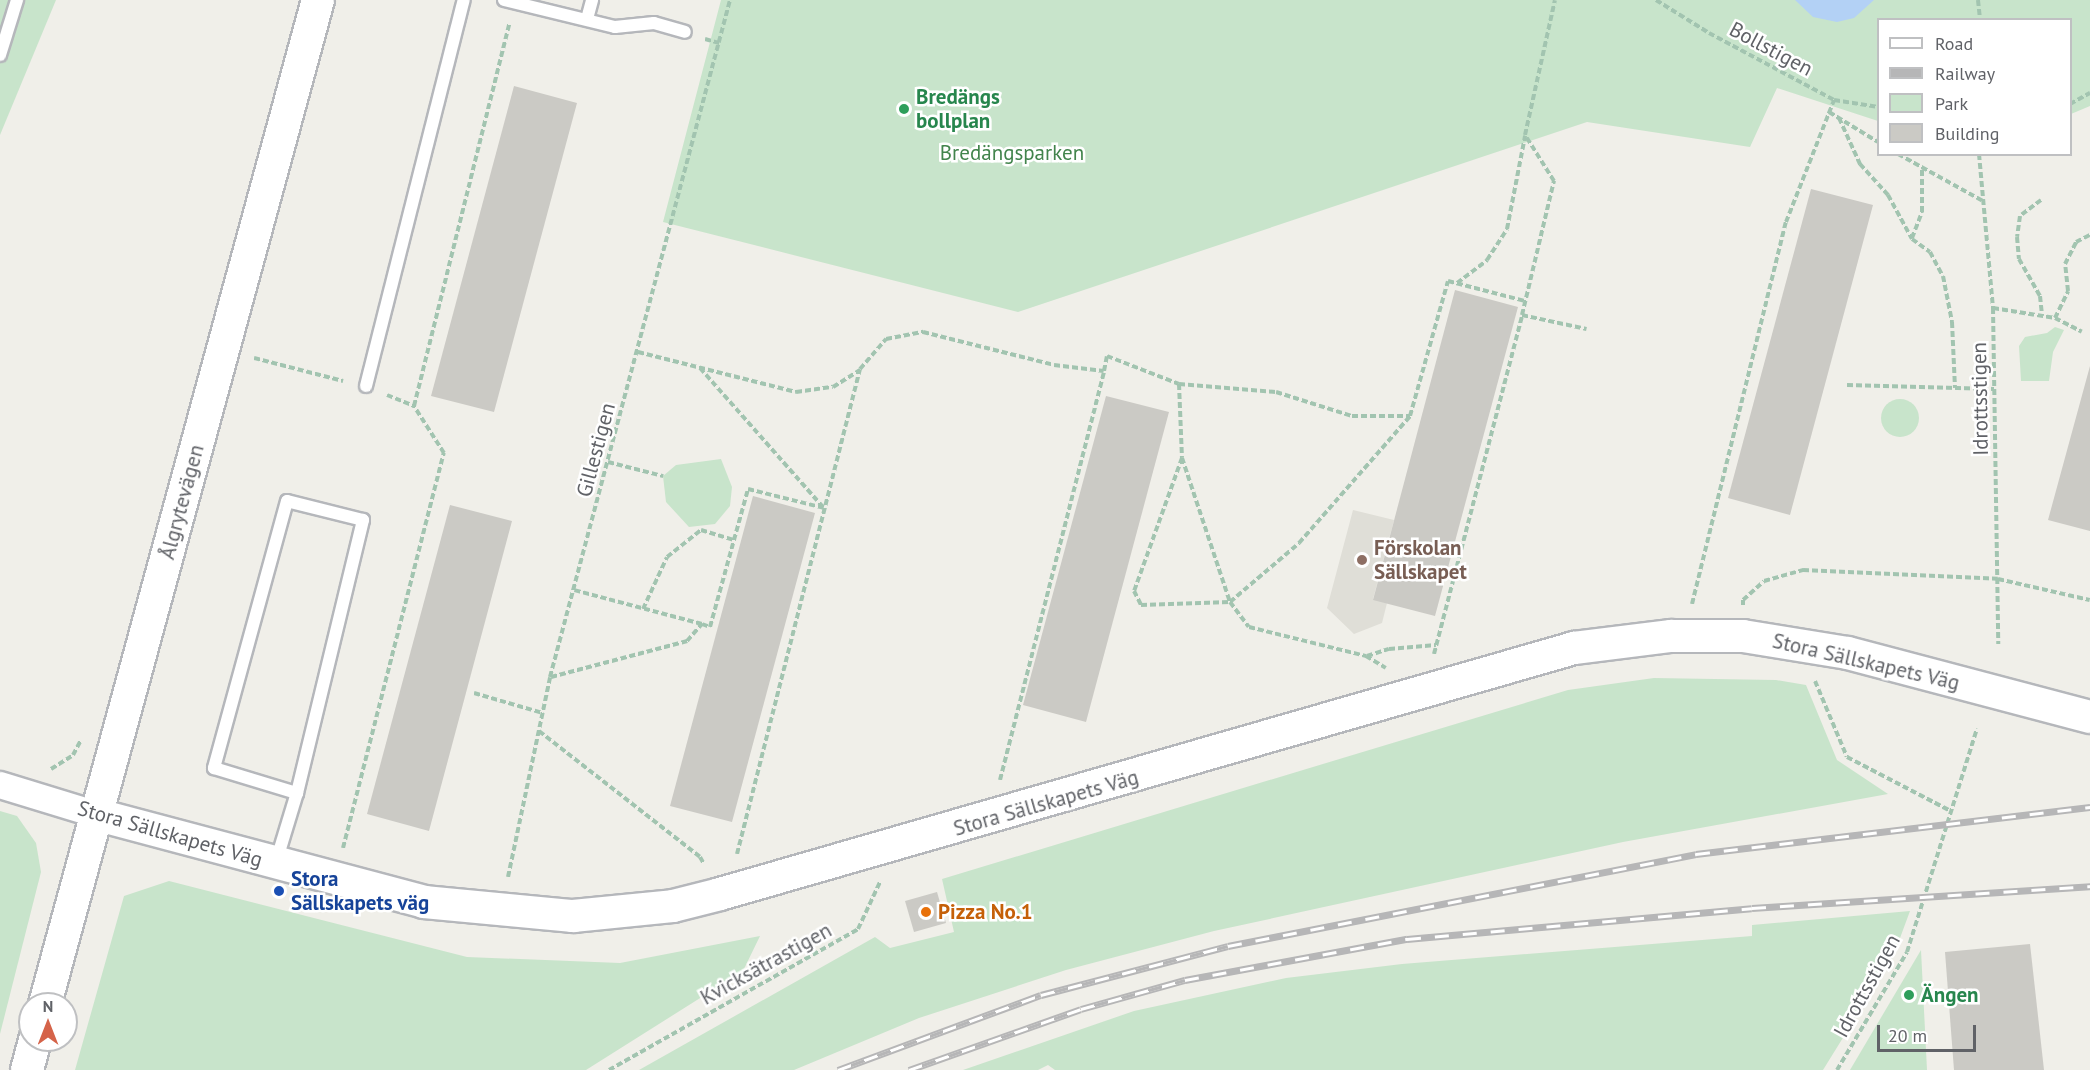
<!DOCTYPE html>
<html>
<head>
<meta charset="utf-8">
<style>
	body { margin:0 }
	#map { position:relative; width:2090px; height:1070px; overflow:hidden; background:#f0efe9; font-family:"PT Sans",sans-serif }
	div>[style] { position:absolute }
	.education>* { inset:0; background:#dfded7 }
	.green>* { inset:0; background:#c8e4cb }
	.round { border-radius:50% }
	.water>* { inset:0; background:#b3d1f5 }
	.building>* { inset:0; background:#cbcac5 }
	.path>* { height:4px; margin-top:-2px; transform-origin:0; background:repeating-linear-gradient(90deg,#a2c4b0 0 6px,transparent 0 9px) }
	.roads { filter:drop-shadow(2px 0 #b5b7bb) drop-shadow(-2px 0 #b5b7bb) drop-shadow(0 2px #b5b7bb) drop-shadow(0 -2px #b5b7bb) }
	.service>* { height:12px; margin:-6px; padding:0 6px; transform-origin:6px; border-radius:6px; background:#fff }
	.minor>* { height:26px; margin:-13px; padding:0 13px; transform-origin:13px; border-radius:13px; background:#fff }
	.tertiary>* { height:32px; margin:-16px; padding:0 16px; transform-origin:16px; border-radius:16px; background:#fff }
	.rail>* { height:7px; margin-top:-3.5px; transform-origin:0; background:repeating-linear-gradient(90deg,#fff 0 14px,#b6b6b7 0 28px); box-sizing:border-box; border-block:2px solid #b6b6b7 }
	.dots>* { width:16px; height:16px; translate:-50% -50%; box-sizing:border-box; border:3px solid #fff; border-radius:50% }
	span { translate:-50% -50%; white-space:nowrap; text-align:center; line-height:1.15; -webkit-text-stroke:5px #fff; paint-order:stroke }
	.street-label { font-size:21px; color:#606267 }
	.leisure-label { font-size:21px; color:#27864d; font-weight:700 }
	.left { translate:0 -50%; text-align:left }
	.park-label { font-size:21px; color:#42844c }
	.education-label { font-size:21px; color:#785e54; font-weight:700 }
	.transit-label { font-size:21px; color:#164399; font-weight:700 }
	.food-label { font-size:21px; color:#c56008; font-weight:700 }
	.legend { position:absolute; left:1877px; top:18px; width:195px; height:138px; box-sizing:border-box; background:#fff; border:2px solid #bfc0c2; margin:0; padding:8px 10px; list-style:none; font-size:18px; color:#606267 }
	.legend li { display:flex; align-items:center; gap:12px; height:30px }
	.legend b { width:30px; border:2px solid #bfc0c2 }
	.north { position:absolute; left:18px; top:992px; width:60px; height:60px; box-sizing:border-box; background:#fff; border:2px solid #bfc0c2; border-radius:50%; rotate:0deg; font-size:16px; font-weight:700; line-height:24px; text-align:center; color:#606267 }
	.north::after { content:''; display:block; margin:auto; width:21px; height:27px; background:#d56349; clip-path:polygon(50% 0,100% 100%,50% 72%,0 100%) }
	.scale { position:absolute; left:1877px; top:1025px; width:99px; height:27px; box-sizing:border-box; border:3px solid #606267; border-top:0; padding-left:8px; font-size:18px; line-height:21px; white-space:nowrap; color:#606267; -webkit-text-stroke:4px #fff; paint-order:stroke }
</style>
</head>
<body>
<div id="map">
	<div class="education">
		<div style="clip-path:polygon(1353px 510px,1394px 520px,1373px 599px,1387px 603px,1382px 623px,1354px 634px,1327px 608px)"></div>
	</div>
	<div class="green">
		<div style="clip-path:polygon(0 0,56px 0,0 135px)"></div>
		<div style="clip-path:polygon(721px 0,2090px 0,2090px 106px,2071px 114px,2070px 20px,1878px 20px,1878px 121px,1777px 88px,1750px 147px,1587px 122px,1018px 312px,663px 222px)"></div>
		<div style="clip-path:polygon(2055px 327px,2064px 330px,2053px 352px,2049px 381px,2021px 381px,2019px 346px,2025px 337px,2047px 333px)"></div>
		<div class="round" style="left:1881px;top:399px;width:38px;height:38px"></div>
		<div style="clip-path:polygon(721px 459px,732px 487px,730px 506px,715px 524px,689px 527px,666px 502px,663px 476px,676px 465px)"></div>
		<div style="clip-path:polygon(1654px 678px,1776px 680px,1806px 685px,1837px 760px,1888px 794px,1623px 842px,1214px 931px,1066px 970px,919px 1018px,794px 1070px,639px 1070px,875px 937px,890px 948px,954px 932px,942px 879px,1568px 690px)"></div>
		<div style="clip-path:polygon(0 811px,17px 816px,36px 843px,41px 872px,0 1034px)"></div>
		<div style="clip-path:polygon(169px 881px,467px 957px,620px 963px,760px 936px,743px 971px,586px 1070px,75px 1070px,124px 896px)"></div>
		<div style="clip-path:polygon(1910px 911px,1893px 957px,1823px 1070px,1055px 1070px,1048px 1065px,1038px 1070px,963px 1070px,1134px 1011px,1286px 978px,1402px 964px,1752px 936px,1752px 925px)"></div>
		<div style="clip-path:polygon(1921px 950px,1927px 1070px,1850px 1070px)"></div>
	</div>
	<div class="water">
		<div style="clip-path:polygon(1795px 0,1874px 0,1854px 18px,1837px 22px,1813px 17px)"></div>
	</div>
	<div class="building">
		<div style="clip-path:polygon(514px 86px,577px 103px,494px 412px,431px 396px)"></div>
		<div style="clip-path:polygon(1811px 189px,1873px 205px,1790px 515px,1728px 498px)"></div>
		<div style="clip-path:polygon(1455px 290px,1518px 307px,1435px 616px,1373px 600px)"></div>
		<div style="clip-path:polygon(2090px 366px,2090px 531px,2048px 520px)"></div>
		<div style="clip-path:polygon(1106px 396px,1169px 412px,1086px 722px,1023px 705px)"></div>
		<div style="clip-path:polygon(753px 496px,815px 513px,732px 822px,670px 806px)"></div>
		<div style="clip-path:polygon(450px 505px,512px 521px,429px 831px,367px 814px)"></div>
		<div style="clip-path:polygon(937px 892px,946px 923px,914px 932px,905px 901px)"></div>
		<div style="clip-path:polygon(2030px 944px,2044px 1070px,1954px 1070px,1945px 952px)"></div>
	</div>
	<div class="path">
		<div style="left:1656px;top:0;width:62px;rotate:31.9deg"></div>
		<div style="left:1709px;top:33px;width:142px;rotate:28.2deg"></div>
		<div style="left:1834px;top:100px;width:45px;rotate:9deg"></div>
		<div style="left:1978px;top:0;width:20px;rotate:84deg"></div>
		<div style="left:705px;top:39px;width:15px;rotate:16deg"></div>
		<div style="left:2070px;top:104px;width:23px;rotate:-29deg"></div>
		<div style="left:1829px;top:112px;width:57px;rotate:31.5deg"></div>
		<div style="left:1839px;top:118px;width:51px;rotate:65.5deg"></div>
		<div style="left:1860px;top:164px;width:42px;rotate:47.9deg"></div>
		<div style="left:1888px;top:195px;width:50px;rotate:61.4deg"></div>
		<div style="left:1912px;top:239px;width:22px;rotate:36deg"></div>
		<div style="left:1930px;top:252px;width:27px;rotate:62deg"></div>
		<div style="left:1943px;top:276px;width:47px;rotate:78.9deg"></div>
		<div style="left:1952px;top:322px;width:66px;rotate:87.4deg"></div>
		<div style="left:1898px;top:154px;width:97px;rotate:28.9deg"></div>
		<div style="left:1979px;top:154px;width:155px;rotate:84.8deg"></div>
		<div style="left:1993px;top:308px;width:336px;rotate:89.1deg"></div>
		<div style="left:2041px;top:200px;width:26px;rotate:143deg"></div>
		<div style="left:2020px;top:216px;width:21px;rotate:98deg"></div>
		<div style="left:2017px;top:237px;width:22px;rotate:85deg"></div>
		<div style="left:2019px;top:259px;width:43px;rotate:60.4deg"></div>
		<div style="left:2040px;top:296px;width:20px;rotate:84deg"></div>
		<div style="left:1912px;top:238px;width:28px;rotate:-69deg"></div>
		<div style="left:1922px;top:212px;width:42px;rotate:-90deg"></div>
		<div style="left:1457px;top:283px;width:38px;rotate:-37deg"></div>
		<div style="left:1487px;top:260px;width:37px;rotate:-57deg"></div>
		<div style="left:1507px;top:229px;width:95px;rotate:-79deg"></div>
		<div style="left:1993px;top:308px;width:63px;rotate:9.2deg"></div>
		<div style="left:2055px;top:318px;width:30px;rotate:27deg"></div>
		<div style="left:1522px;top:315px;width:138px;rotate:-76.6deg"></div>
		<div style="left:1554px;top:181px;width:54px;rotate:-122.2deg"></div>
		<div style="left:1525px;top:135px;width:138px;rotate:-77.5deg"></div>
		<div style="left:2055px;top:318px;width:30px;rotate:-64deg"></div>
		<div style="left:2068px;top:291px;width:27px;rotate:-96deg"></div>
		<div style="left:2065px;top:264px;width:25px;rotate:-63deg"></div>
		<div style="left:2076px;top:242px;width:16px;rotate:-27deg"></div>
		<div style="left:638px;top:352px;width:163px;rotate:14.2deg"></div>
		<div style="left:796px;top:392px;width:37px;rotate:-8deg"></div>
		<div style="left:833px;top:387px;width:32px;rotate:-32deg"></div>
		<div style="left:254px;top:358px;width:92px;rotate:14.5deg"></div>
		<div style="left:700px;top:368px;width:187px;rotate:48.5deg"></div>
		<div style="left:1179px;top:384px;width:74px;rotate:87.7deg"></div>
		<div style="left:1182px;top:458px;width:152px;rotate:71.6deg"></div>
		<div style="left:1230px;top:602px;width:31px;rotate:53deg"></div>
		<div style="left:1249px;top:627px;width:121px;rotate:13.9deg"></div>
		<div style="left:1366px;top:656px;width:23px;rotate:31deg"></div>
		<div style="left:1847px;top:385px;width:147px;rotate:1.6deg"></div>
		<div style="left:387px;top:395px;width:29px;rotate:22deg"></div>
		<div style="left:1182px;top:458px;width:141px;rotate:109.8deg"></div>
		<div style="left:1134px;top:591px;width:16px;rotate:63deg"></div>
		<div style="left:1141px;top:605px;width:89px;rotate:-1.9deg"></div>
		<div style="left:1230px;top:602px;width:91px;rotate:-40.5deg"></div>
		<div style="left:1299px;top:543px;width:169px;rotate:-48.8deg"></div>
		<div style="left:1410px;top:416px;width:140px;rotate:-74.3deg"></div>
		<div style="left:1448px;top:281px;width:80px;rotate:14.6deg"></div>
		<div style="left:608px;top:462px;width:57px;rotate:14.3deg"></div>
		<div style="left:1692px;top:604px;width:393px;rotate:-76.2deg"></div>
		<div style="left:1786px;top:222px;width:131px;rotate:-68.5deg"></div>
		<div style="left:1743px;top:605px;width:5px;rotate:-90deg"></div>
		<div style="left:1743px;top:600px;width:28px;rotate:-42deg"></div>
		<div style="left:1764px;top:581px;width:41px;rotate:-15.8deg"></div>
		<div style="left:1803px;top:570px;width:195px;rotate:2.6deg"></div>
		<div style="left:1998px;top:579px;width:94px;rotate:12.9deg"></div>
		<div style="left:643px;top:609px;width:57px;rotate:-65.2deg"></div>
		<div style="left:667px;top:557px;width:43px;rotate:-38.5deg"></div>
		<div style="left:701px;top:530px;width:34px;rotate:17deg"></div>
		<div style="left:702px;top:624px;width:9px;rotate:21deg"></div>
		<div style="left:710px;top:627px;width:143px;rotate:-74.6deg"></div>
		<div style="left:748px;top:489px;width:78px;rotate:14deg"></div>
		<div style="left:1434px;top:654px;width:350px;rotate:-75.4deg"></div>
		<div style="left:1522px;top:315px;width:66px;rotate:12.3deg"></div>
		<div style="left:1367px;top:656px;width:23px;rotate:-18deg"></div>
		<div style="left:1389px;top:649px;width:47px;rotate:-4.9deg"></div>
		<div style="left:551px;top:677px;width:141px;rotate:-14.8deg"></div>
		<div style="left:687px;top:641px;width:23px;rotate:-49deg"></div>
		<div style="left:702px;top:624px;width:132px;rotate:-165.1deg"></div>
		<div style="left:1815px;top:681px;width:82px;rotate:67.2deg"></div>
		<div style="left:1847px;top:757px;width:115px;rotate:27.5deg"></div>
		<div style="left:474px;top:693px;width:72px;rotate:16.2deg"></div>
		<div style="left:539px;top:731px;width:204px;rotate:38deg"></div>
		<div style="left:700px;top:857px;width:8px;rotate:60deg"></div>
		<div style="left:51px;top:769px;width:26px;rotate:-32deg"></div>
		<div style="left:73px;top:755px;width:17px;rotate:-62deg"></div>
		<div style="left:1000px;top:780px;width:422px;rotate:-75.7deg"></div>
		<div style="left:343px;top:848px;width:408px;rotate:-75.7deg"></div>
		<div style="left:444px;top:453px;width:56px;rotate:-122.6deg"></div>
		<div style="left:414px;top:406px;width:394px;rotate:-76deg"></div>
		<div style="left:737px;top:854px;width:500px;rotate:-75.77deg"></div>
		<div style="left:860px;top:369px;width:40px;rotate:-49deg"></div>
		<div style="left:886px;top:339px;width:38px;rotate:-11deg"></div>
		<div style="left:923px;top:332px;width:135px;rotate:14.1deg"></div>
		<div style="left:1054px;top:365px;width:50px;rotate:6.8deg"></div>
		<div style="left:1104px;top:371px;width:15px;rotate:-79deg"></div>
		<div style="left:1107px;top:356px;width:77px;rotate:21.3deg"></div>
		<div style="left:1179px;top:384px;width:97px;rotate:4.7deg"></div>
		<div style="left:1276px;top:392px;width:80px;rotate:17.5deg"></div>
		<div style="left:1352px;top:416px;width:58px"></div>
		<div style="left:508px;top:877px;width:204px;rotate:-78.1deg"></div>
		<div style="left:550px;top:677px;width:701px;rotate:-75.11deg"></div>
		<div style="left:609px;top:1070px;width:286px;rotate:-29.5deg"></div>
		<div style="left:858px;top:929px;width:52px;rotate:-64.9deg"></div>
		<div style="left:1837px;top:1070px;width:137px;rotate:-59.3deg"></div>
		<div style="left:1907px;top:952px;width:234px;rotate:-72.6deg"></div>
	</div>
	<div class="roads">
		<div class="service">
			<div style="left:504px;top:0;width:114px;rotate:13.7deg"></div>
			<div style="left:615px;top:27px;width:39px;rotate:-6deg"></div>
			<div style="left:654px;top:23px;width:32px;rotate:16deg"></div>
			<div style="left:587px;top:19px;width:20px;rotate:-75deg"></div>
			<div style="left:0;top:55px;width:58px;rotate:-72.8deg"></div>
			<div style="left:366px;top:386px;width:398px;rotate:-75.8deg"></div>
			<div style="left:276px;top:862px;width:72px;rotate:-73.1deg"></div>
			<div style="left:297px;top:793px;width:281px;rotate:-76.4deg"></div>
			<div style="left:363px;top:520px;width:78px;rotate:-166deg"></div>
			<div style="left:287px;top:501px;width:277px;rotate:105.3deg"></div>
			<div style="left:214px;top:768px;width:87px;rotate:16.8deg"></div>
		</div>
		<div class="minor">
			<div style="left:0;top:785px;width:102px;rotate:17deg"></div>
		</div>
		<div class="tertiary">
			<div style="left:98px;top:815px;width:337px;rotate:14.9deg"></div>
			<div style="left:424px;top:902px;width:150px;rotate:5.4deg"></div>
			<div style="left:573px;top:916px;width:100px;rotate:-5.7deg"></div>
			<div style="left:673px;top:906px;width:49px;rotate:-14.3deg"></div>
			<div style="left:720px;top:894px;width:889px;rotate:-16.07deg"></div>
			<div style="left:1574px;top:648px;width:98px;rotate:-7.1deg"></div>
			<div style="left:1671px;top:636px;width:72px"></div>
			<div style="left:1743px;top:636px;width:106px;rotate:9.2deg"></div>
			<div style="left:1848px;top:653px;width:250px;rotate:14.8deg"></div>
			<div style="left:45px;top:1004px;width:1040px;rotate:-74.79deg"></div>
			<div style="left:27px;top:1070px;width:31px;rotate:-75deg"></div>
		</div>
	</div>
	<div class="rail">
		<div style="left:838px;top:1070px;width:216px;rotate:-20.3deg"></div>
		<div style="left:1041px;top:995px;width:193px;rotate:-14.7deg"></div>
		<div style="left:1228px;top:946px;width:477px;rotate:-11.1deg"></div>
		<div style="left:1696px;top:854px;width:397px;rotate:-6.8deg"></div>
		<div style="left:909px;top:1070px;width:182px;rotate:-19.5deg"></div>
		<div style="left:1081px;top:1009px;width:108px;rotate:-15.6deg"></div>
		<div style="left:1185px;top:980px;width:226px;rotate:-10.5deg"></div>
		<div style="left:1407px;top:939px;width:346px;rotate:-5.1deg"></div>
		<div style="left:1752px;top:908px;width:339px;rotate:-3.7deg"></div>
	</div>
	<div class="dots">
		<div style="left:904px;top:109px;background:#2e9e5b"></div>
		<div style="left:1362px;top:560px;background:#8d6e63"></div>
		<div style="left:279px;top:891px;background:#1a4fb4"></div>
		<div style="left:926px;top:912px;background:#e8710a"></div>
		<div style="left:1909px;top:995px;background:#2e9e5b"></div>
	</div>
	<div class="street-label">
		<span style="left:1771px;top:49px;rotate:28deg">Bollstigen</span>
		<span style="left:1980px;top:399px;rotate:-91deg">Idrottsstigen</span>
		<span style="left:596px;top:450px;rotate:-75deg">Gillestigen</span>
		<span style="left:182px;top:502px;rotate:-75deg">Ålgrytevägen</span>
		<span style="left:1866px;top:662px;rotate:13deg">Stora Sällskapets Väg</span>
		<span style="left:1046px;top:803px;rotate:-16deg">Stora Sällskapets Väg</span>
		<span style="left:170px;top:834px;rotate:16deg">Stora Sällskapets Väg</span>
		<span style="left:766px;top:964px;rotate:-29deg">Kvicksätrastigen</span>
		<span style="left:1867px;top:986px;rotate:-61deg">Idrottsstigen</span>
	</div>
	<div class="leisure-label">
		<span class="left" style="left:916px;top:109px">Bredängs<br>bollplan</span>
		<span class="left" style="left:1921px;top:995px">Ängen</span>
	</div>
	<div class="park-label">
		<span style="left:1012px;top:153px">Bredängsparken</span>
	</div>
	<div class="education-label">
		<span class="left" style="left:1374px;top:560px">Förskolan<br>Sällskapet</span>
	</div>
	<div class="transit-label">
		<span class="left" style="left:291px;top:891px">Stora<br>Sällskapets väg</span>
	</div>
	<div class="food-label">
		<span class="left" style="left:938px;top:912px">Pizza No.1</span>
	</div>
	<ul class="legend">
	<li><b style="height:8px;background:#fff"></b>Road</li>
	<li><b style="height:8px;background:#b6b6b7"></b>Railway</li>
	<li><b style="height:16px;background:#c8e4cb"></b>Park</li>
	<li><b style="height:16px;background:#cbcac5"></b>Building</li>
	</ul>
	<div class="north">N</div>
	<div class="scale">20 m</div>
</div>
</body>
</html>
